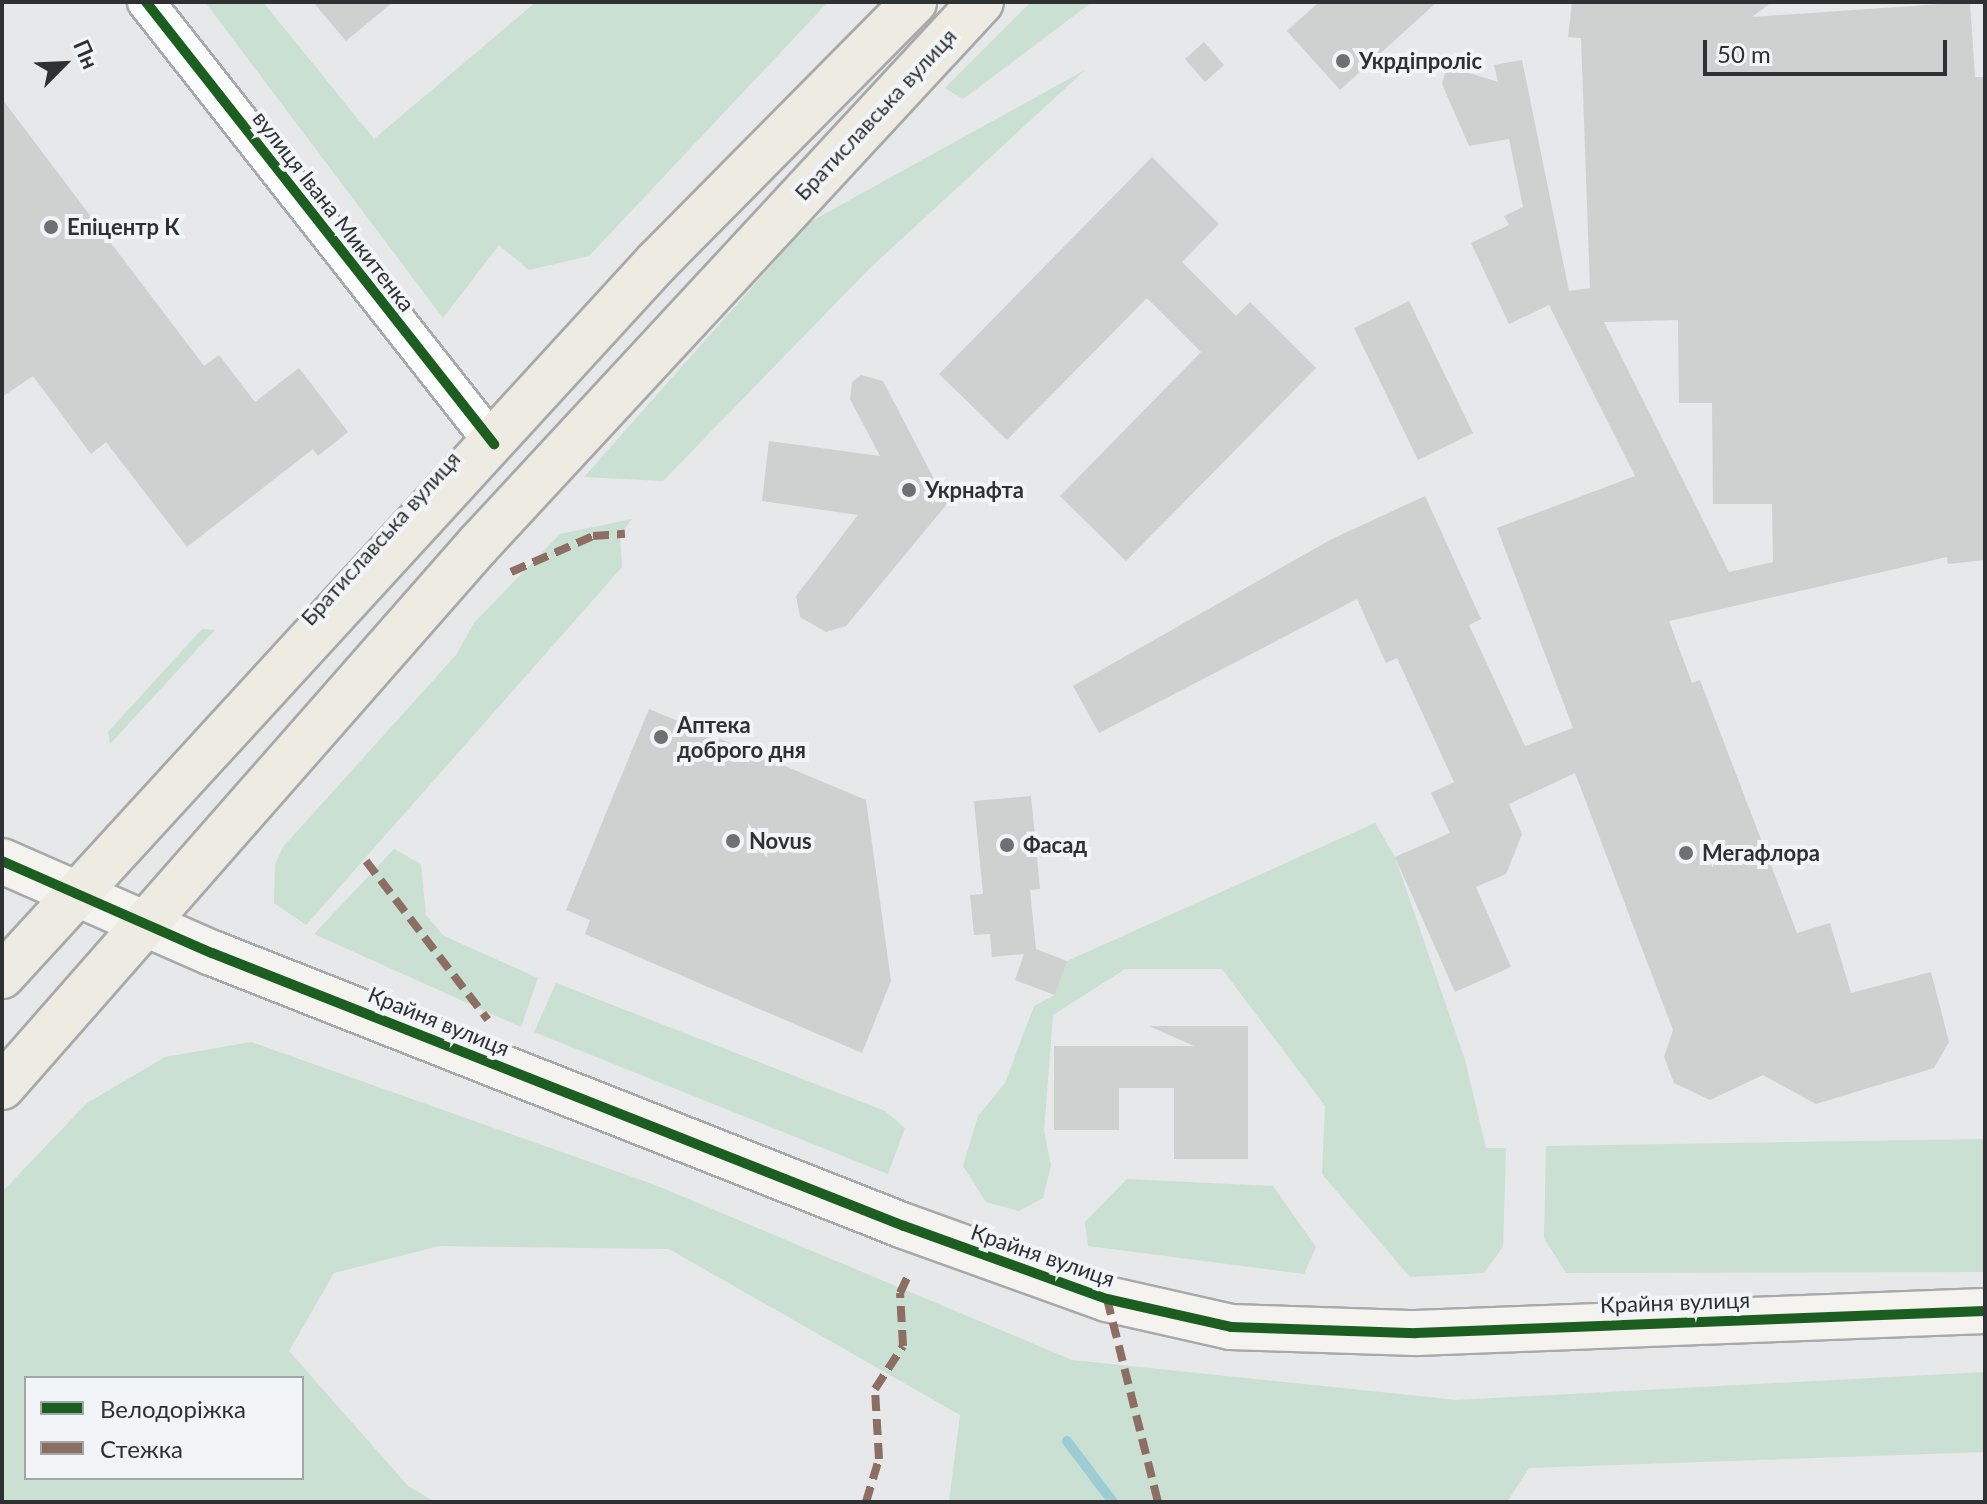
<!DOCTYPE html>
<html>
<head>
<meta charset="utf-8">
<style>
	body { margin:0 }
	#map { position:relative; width:1987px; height:1504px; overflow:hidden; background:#e6e8e9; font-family:Lato,sans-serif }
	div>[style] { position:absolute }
	.green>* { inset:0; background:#c9e0d3 }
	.stream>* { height:10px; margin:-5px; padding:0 5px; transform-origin:5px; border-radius:5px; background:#9ccdd4 }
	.building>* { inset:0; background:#cfd0d0 }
	.roads { filter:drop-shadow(2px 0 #a8a9aa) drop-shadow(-2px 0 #a8a9aa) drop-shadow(0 2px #a8a9aa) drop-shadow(0 -2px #a8a9aa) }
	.street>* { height:36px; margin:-18px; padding:0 18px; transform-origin:18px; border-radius:18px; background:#fbfcfc }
	.secondary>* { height:44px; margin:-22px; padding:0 22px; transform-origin:22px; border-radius:22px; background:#f5f3ef }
	.primary>* { height:44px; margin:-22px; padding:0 22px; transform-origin:22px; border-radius:22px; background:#eeebe2 }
	.quiet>* { height:8px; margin-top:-4px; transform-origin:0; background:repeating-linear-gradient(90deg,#8d6e63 0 16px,transparent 0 24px) }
	.cycleway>* { height:10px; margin:-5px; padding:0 5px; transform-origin:5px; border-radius:5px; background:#1b5e20 }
	.dots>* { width:22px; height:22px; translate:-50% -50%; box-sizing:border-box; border:4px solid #f2f5f8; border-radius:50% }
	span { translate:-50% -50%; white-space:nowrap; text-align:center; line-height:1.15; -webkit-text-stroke:8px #f2f5f8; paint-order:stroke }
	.poi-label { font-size:22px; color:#2f3031; font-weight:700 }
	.left { translate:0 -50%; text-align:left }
	.street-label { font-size:22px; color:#2f3031 }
	.frame { position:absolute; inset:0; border:4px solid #2f3031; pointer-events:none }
	.legend { position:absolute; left:24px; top:1376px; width:280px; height:104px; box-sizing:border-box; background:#f2f5f8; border:2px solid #a4a6a8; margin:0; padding:10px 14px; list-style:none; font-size:24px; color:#2f3031 }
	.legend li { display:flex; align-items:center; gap:16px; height:40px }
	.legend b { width:40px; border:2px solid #a4a6a8 }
	.north { position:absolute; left:24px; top:24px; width:80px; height:80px; -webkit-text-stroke:6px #f2f5f8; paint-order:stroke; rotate:66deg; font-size:22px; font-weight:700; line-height:32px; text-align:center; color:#2f3031 }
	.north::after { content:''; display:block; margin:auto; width:28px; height:36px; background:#2f3031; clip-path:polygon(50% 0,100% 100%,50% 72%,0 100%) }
	.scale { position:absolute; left:1703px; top:40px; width:244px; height:36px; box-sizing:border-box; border:4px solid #2f3031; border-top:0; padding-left:10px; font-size:24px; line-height:28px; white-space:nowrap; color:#2f3031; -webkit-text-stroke:6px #f2f5f8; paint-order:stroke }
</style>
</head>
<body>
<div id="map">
	<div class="green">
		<div style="clip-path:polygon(205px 2px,263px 2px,374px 139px,536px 2px,828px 2px,589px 256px,529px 270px,499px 245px,443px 318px)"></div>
		<div style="clip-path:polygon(1031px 2px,1092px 2px,963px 99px,945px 88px)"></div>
		<div style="clip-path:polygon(1085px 70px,869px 269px,663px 481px,584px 477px,810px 222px)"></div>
		<div style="clip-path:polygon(632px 519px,620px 535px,622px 567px,306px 925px,274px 903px,275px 865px,283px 847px,456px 655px,474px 623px,560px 534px)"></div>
		<div style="clip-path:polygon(202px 629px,215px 630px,110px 744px,108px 732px)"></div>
		<div style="clip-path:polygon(1375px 823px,1395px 857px,1465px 1060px,1486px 1148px,1506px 1148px,1503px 1247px,1484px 1273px,1410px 1277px,1322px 1174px,1325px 1106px,1222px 969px,1125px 969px,1053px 1015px,1044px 1131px,1051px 1165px,1043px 1198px,1019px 1211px,986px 1202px,963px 1166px,978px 1116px,1005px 1083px,1034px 1006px,1055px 995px,1067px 961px)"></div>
		<div style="clip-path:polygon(394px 849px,421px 864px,426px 915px,444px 936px,538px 978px,521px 1027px,314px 934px)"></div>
		<div style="clip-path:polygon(556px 983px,885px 1111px,905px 1128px,888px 1174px,534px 1032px)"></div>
		<div style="clip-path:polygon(evenodd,251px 1042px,655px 1185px,1072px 1360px,1457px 1400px,1985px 1372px,1985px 1452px,1529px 1468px,1507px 1502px,949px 1502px,960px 1415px,669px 1249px,439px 1246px,334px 1273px,289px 1351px,408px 1486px,435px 1502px,2px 1502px,2px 1192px,87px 1103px,165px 1057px,251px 1042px,26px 1378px,302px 1378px,302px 1478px,26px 1478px,26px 1378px)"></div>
		<div style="clip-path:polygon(1985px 1139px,1985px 1272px,1566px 1273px,1544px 1238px,1546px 1146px)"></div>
		<div style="clip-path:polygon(1127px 1179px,1273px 1186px,1316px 1247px,1304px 1274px,1088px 1246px,1085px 1222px)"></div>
	</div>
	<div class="stream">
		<div style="left:1067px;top:1441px;width:76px;rotate:53deg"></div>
	</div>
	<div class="building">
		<div style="clip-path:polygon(313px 2px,393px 2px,346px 41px)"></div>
		<div style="clip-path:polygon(1319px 2px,1437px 2px,1340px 90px,1287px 31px)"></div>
		<div style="clip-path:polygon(evenodd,1572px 2px,1772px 2px,1752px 17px,1970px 2px,1975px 77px,1985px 77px,1985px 560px,1948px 564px,1947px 557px,1669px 621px,1692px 683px,1700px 680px,1797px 933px,1830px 923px,1851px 993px,1931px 972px,1949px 1042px,1934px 1068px,1816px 1104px,1763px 1075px,1710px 1100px,1674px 1083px,1664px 1057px,1673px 1030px,1575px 773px,1509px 804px,1522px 834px,1506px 874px,1476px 887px,1511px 967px,1455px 992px,1395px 857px,1450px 833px,1431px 793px,1454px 782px,1397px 658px,1386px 663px,1357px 599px,1099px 733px,1073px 686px,1330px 540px,1425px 496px,1481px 619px,1469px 625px,1525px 746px,1573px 728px,1497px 528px,1635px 476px,1549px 305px,1509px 324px,1471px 243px,1509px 225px,1504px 216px,1523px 207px,1509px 139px,1469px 146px,1442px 84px,1447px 66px,1498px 82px,1494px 65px,1522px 60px,1569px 291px,1590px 288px,1581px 38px,1568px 37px,1572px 2px,1678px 320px,1679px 403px,1712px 403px,1713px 504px,1772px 504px,1773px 562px,1729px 572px,1604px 322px,1678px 320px)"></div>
		<div style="clip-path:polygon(1204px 42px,1224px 65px,1205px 82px,1185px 59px)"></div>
		<div style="clip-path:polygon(2px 99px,204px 366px,219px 355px,255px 402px,299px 368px,348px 432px,318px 456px,313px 449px,187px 547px,106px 442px,91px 454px,33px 376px,2px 397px)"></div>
		<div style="clip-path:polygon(1152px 157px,1219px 224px,1182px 262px,1236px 316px,1250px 302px,1316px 368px,1126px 561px,1060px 496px,1201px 352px,1147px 298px,1007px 440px,939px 374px)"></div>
		<div style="clip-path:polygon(1409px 301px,1473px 433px,1418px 460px,1354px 328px)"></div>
		<div style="clip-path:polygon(861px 375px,883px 381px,947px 504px,846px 626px,826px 632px,800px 617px,796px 596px,858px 515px,762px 501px,769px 441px,880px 456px,850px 399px,852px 382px)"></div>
		<div style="clip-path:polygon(649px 709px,866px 800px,891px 981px,862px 1053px,585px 934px,590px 920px,566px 910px)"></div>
		<div style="clip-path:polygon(1031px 796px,1040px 889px,1030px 890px,1036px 949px,1067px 961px,1055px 995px,1015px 980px,1024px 954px,992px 957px,990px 934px,974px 935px,970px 895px,983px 894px,974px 801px)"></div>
		<div style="clip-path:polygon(1149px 1026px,1248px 1026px,1248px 1159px,1174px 1159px,1174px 1088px,1119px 1088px,1119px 1130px,1054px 1130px,1054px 1046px,1194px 1046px)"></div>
	</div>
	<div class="roads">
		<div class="street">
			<div style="left:146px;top:2px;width:563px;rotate:51.79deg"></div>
		</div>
		<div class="secondary">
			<div style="left:2px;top:861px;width:229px;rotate:23.7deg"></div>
			<div style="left:212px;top:953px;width:744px;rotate:21.53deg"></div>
			<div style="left:904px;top:1226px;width:216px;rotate:19.8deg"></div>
			<div style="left:1107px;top:1299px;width:127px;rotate:12.7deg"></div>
			<div style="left:1231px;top:1327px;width:185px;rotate:1.9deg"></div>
			<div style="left:1416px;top:1333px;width:569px;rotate:-2.21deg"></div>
		</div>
		<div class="primary">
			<div style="left:2px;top:976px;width:968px;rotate:-47.47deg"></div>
			<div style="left:656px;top:263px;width:367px;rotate:-45.3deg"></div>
			<div style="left:2px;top:1087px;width:721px;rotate:-48.71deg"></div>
			<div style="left:478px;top:545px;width:740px;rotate:-47.19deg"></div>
		</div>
	</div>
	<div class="quiet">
		<div style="left:511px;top:572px;width:90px;rotate:-23.7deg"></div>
		<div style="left:593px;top:536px;width:32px;rotate:-4deg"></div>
		<div style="left:366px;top:861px;width:200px;rotate:52.5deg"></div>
		<div style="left:1107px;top:1299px;width:209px;rotate:75.9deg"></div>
		<div style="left:866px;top:1502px;width:45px;rotate:-73.2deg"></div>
		<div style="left:879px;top:1459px;width:70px;rotate:-93.3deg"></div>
		<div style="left:875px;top:1389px;width:51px;rotate:-56.9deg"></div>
		<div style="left:903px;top:1346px;width:53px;rotate:-93.2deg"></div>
		<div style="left:900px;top:1293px;width:23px;rotate:-65deg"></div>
	</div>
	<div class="cycleway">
		<div style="left:146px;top:2px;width:563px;rotate:51.79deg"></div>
		<div style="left:2px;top:861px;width:229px;rotate:23.7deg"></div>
		<div style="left:212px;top:953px;width:744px;rotate:21.53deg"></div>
		<div style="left:904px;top:1226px;width:216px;rotate:19.8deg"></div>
		<div style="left:1107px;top:1299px;width:127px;rotate:12.7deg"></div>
		<div style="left:1231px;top:1327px;width:185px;rotate:1.9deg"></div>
		<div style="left:1416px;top:1333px;width:569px;rotate:-2.21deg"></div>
	</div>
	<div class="dots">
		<div style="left:1343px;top:61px;background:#6f7071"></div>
		<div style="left:51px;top:227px;background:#6f7071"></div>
		<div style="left:909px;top:490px;background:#6f7071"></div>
		<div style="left:661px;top:737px;background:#6f7071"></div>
		<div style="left:733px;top:841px;background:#6f7071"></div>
		<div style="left:1007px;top:845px;background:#6f7071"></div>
		<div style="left:1686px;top:853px;background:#6f7071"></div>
	</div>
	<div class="poi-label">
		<span class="left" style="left:1359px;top:61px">Укрдіпроліс</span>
		<span class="left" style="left:67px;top:227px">Епіцентр К</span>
		<span class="left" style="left:925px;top:490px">Укрнафта</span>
		<span class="left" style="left:677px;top:737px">Аптека<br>доброго дня</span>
		<span class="left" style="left:749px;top:841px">Novus</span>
		<span class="left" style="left:1023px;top:845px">Фасад</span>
		<span class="left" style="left:1702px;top:853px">Мегафлора</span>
	</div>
	<div class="street-label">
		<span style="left:875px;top:114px;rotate:-47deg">Братиславська вулиця</span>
		<span style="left:334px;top:211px;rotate:52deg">вулиця Івана Микитенка</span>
		<span style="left:380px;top:538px;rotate:-48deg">Братиславська вулиця</span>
		<span style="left:439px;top:1021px;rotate:22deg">Крайня вулиця</span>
		<span style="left:1043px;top:1255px;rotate:19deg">Крайня вулиця</span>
		<span style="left:1675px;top:1302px;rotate:-2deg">Крайня вулиця</span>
	</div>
	<div class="frame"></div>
	<ul class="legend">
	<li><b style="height:10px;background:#1b5e20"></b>Велодоріжка</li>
	<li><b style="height:10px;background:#8d6e63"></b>Стежка</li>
	</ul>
	<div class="north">Пн</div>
	<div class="scale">50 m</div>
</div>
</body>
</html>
